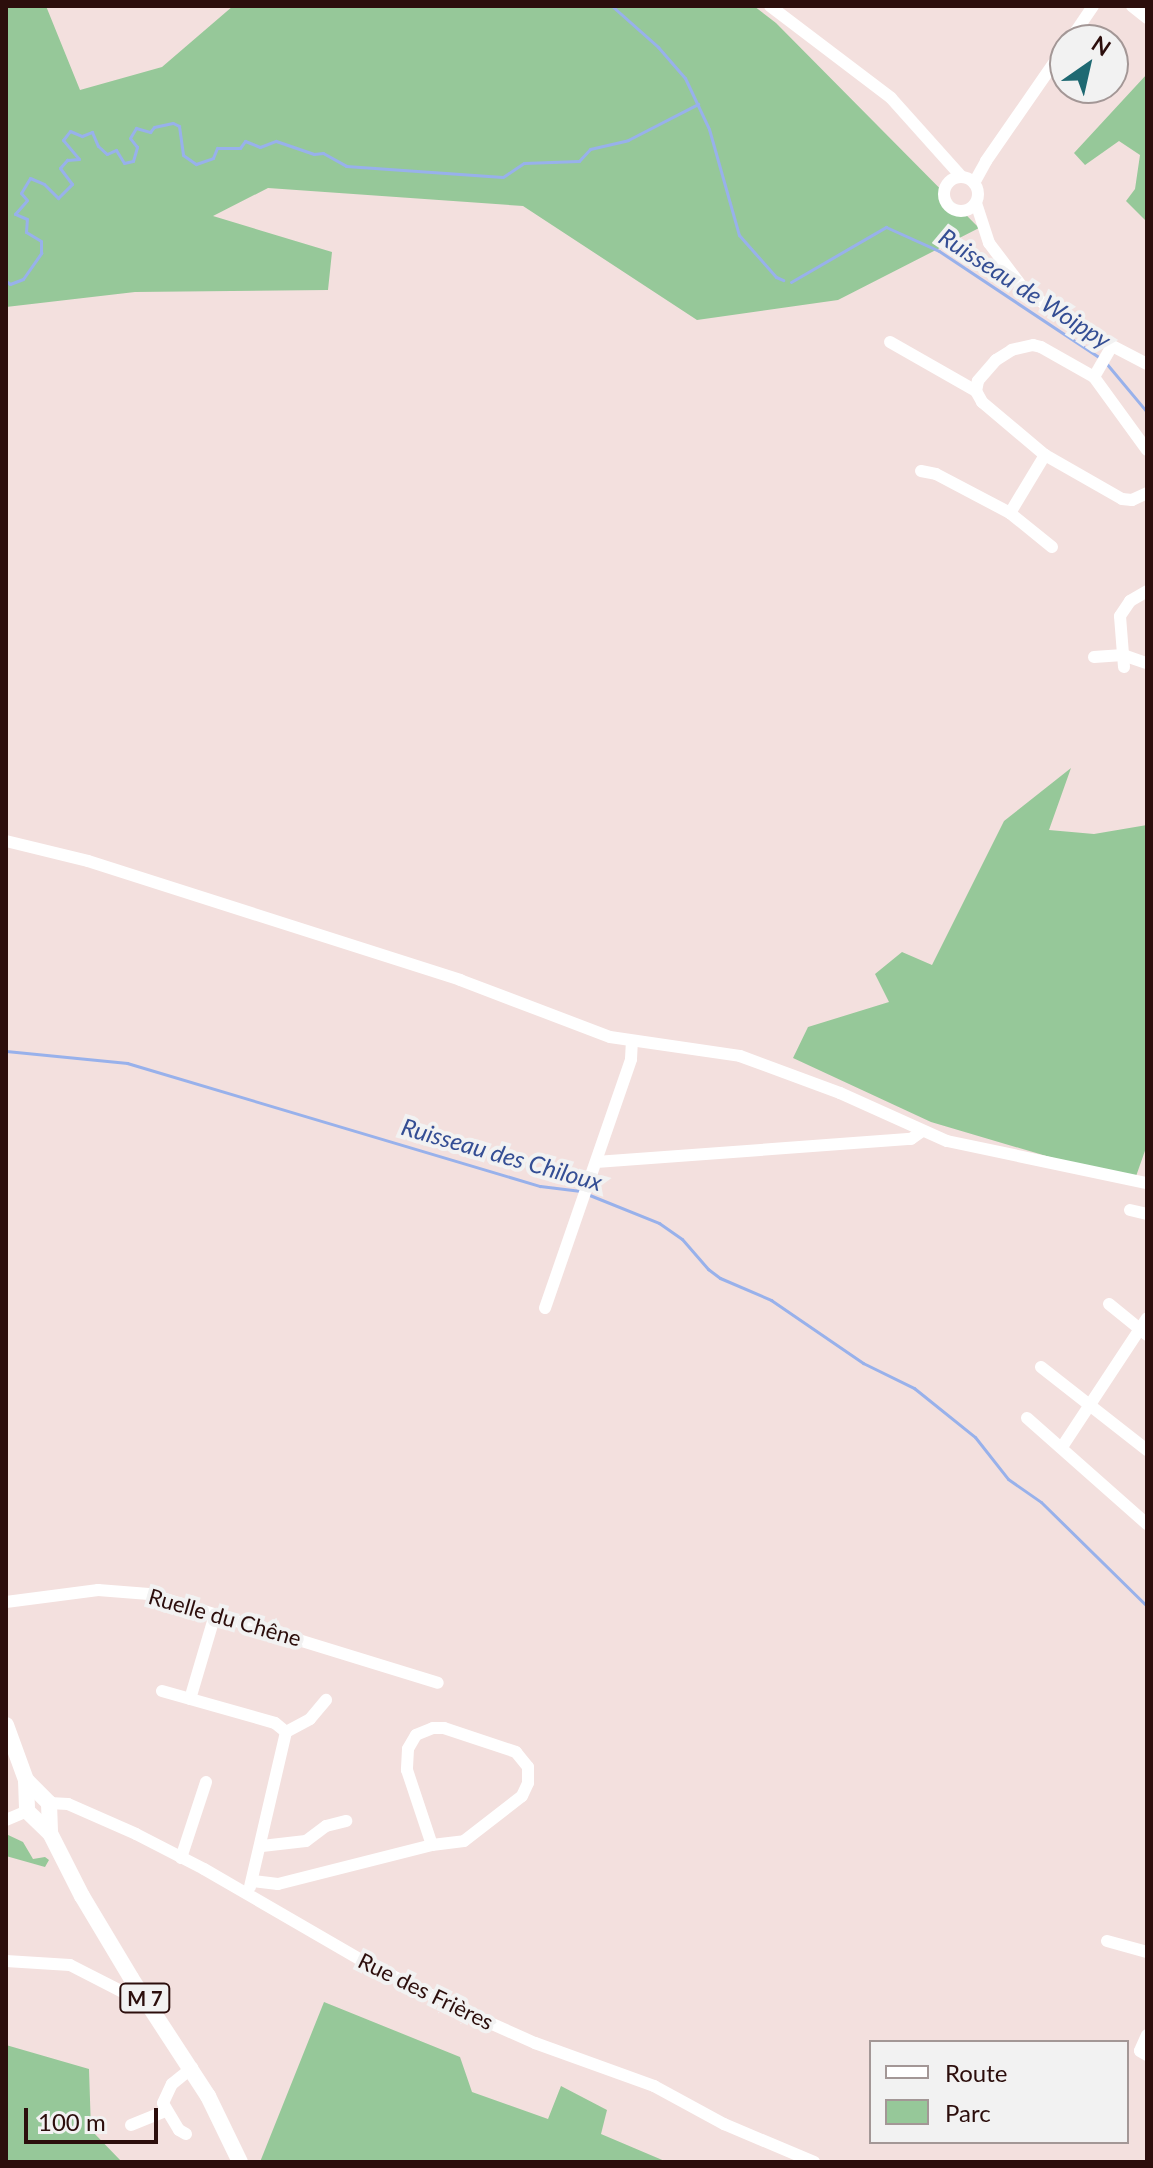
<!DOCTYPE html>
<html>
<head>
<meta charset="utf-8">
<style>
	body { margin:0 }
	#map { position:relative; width:1153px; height:2168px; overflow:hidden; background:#f3e0de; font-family:Lato,sans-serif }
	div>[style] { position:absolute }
	.green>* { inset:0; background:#96c899 }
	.stream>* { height:3px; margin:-1.5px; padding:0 1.5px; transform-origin:1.5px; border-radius:1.5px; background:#98b1eb }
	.minor>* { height:12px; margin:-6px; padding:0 6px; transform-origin:6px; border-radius:6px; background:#fff }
	.minor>.ring { margin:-6px; padding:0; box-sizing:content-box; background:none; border:12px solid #fff; border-radius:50% }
	.major>* { height:16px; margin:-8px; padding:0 8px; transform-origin:8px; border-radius:8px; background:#fff }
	span { translate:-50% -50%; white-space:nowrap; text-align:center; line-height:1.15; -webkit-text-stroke:8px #f2f2f2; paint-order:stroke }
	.shield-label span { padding:2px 6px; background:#f2f2f2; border:2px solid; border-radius:6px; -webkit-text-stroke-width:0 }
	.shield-label { font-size:20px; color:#2c0e0c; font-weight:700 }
	.street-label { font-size:22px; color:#2c0e0c }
	.water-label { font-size:24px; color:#344e94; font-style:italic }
	.frame { position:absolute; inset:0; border:8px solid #2c0e0c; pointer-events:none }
	.legend { position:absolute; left:869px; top:2040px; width:260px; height:104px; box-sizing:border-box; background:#f2f2f2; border:2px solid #a39796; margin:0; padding:10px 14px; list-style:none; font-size:24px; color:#2c0e0c }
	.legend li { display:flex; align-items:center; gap:16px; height:40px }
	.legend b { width:40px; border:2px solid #a39796 }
	.north { position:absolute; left:1049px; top:24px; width:80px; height:80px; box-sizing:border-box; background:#f2f2f2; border:2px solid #a39796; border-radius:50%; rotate:34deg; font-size:22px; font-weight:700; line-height:32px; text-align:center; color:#2c0e0c }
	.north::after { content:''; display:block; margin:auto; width:28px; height:36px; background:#1e6972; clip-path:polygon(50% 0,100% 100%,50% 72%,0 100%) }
	.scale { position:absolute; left:24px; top:2108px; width:134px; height:36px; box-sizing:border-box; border:4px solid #2c0e0c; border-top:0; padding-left:10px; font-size:24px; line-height:28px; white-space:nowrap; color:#2c0e0c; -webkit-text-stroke:6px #f2f2f2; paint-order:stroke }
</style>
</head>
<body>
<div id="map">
	<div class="green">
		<div style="clip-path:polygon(6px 6px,46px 6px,80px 90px,162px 67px,233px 6px,754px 6px,776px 23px,979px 228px,838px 300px,697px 320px,523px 206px,268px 188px,213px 216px,332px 252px,328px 290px,135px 292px,6px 307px)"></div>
		<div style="clip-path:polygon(1147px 74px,1147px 222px,1126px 201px,1135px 189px,1140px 155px,1119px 141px,1085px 165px,1074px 153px)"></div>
		<div style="clip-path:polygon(1071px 768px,1049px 830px,1094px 834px,1147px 825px,1147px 1145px,1134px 1182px,931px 1122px,793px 1058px,808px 1027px,889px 1002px,875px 974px,902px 952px,932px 965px,1004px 821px)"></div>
		<div style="clip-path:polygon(6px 1834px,23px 1842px,33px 1859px,45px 1857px,49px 1860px,45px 1867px,6px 1856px)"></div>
		<div style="clip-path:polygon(324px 2002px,460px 2057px,472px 2092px,548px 2119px,561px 2086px,607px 2110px,601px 2134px,667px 2162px,260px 2162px)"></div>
		<div style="clip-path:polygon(6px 2045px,89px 2069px,91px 2130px,122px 2162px,6px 2162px)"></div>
	</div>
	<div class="stream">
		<div style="left:612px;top:6px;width:62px;rotate:41.7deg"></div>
		<div style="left:658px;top:47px;width:41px;rotate:48.9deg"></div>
		<div style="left:685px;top:78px;width:56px;rotate:64.8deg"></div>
		<div style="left:709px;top:129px;width:110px;rotate:74.2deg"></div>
		<div style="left:739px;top:235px;width:56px;rotate:48.6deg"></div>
		<div style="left:776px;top:277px;width:8px;rotate:23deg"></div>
		<div style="left:6px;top:281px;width:5px;rotate:37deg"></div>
		<div style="left:10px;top:284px;width:14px;rotate:-21deg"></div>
		<div style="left:23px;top:279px;width:32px;rotate:-55deg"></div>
		<div style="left:41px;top:253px;width:12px;rotate:-90deg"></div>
		<div style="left:41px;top:241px;width:17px;rotate:-149deg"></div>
		<div style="left:26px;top:232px;width:13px;rotate:-86deg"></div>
		<div style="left:27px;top:219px;width:13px;rotate:-157deg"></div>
		<div style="left:15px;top:214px;width:18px;rotate:-49deg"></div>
		<div style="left:27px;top:200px;width:9px;rotate:-131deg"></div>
		<div style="left:21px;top:193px;width:17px;rotate:-59deg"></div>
		<div style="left:30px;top:178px;width:15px;rotate:23deg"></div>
		<div style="left:44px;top:184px;width:20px;rotate:45deg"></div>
		<div style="left:58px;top:198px;width:20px;rotate:-45deg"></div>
		<div style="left:72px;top:184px;width:20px;rotate:-127deg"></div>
		<div style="left:60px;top:168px;width:11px;rotate:-49deg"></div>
		<div style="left:67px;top:160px;width:12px;rotate:-5deg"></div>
		<div style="left:79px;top:159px;width:25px;rotate:-130deg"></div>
		<div style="left:63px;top:140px;width:11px;rotate:-52deg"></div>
		<div style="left:70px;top:131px;width:13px;rotate:23deg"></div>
		<div style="left:82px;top:136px;width:11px;rotate:-22deg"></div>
		<div style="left:92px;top:132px;width:15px;rotate:67deg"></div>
		<div style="left:98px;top:146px;width:12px;rotate:42deg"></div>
		<div style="left:107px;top:154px;width:10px;rotate:-24deg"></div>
		<div style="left:116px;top:150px;width:15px;rotate:58deg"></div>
		<div style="left:124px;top:163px;width:9px;rotate:-13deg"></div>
		<div style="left:133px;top:161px;width:15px;rotate:-74deg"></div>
		<div style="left:137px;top:147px;width:11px;rotate:-128deg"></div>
		<div style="left:130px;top:138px;width:12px;rotate:-59deg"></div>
		<div style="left:136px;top:128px;width:15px;rotate:16deg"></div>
		<div style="left:150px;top:132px;width:6px;rotate:-51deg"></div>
		<div style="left:154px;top:127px;width:19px;rotate:-12deg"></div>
		<div style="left:173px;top:123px;width:7px;rotate:27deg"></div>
		<div style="left:179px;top:126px;width:29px;rotate:82deg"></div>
		<div style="left:183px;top:155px;width:16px;rotate:35deg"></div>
		<div style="left:196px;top:164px;width:18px;rotate:-19deg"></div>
		<div style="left:213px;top:158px;width:11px;rotate:-68deg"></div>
		<div style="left:217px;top:148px;width:23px"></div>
		<div style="left:240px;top:148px;width:9px;rotate:-54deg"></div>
		<div style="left:245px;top:141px;width:16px;rotate:22deg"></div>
		<div style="left:260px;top:147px;width:17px;rotate:-21deg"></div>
		<div style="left:276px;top:141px;width:40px;rotate:18.9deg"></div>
		<div style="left:314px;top:154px;width:9px;rotate:-6deg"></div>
		<div style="left:323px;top:153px;width:26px;rotate:29deg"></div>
		<div style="left:346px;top:166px;width:157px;rotate:4deg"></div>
		<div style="left:503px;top:177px;width:25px;rotate:-34deg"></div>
		<div style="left:524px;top:163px;width:55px;rotate:-2.1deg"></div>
		<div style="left:579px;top:161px;width:16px;rotate:-47deg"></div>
		<div style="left:590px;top:149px;width:39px;rotate:-13deg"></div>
		<div style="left:628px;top:140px;width:79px;rotate:-27.2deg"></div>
		<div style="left:791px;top:282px;width:110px;rotate:-30.1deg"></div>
		<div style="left:886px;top:227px;width:58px;rotate:24.4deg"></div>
		<div style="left:939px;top:251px;width:193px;rotate:33.6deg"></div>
		<div style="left:1106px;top:363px;width:64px;rotate:50.1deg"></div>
		<div style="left:6px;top:1051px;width:122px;rotate:5.7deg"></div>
		<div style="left:127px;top:1063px;width:431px;rotate:16.6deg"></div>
		<div style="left:540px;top:1186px;width:39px;rotate:7deg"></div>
		<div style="left:587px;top:1194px;width:78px;rotate:21.9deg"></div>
		<div style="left:659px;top:1223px;width:28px;rotate:35deg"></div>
		<div style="left:682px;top:1239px;width:40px;rotate:49deg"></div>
		<div style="left:708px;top:1269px;width:15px;rotate:37deg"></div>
		<div style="left:720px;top:1278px;width:56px;rotate:23.3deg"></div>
		<div style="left:771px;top:1300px;width:112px;rotate:34.4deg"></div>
		<div style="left:863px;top:1363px;width:57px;rotate:26.1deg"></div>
		<div style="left:914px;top:1388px;width:78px;rotate:38.8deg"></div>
		<div style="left:975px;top:1437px;width:53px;rotate:51.8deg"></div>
		<div style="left:1008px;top:1479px;width:40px;rotate:34.9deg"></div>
		<div style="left:1041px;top:1502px;width:148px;rotate:44.5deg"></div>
	</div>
	<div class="minor">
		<div style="left:770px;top:6px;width:152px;rotate:37.2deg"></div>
		<div style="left:891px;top:98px;width:106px;rotate:48.1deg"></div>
		<div style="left:1132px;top:6px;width:19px;rotate:39deg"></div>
		<div style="left:1070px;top:40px;width:41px;rotate:-55.9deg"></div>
		<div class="ring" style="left:944px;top:177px;width:22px;height:22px"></div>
		<div style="left:974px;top:183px;width:25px;rotate:-61deg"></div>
		<div style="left:986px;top:161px;width:139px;rotate:-55.3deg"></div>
		<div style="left:976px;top:203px;width:42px;rotate:72deg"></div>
		<div style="left:989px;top:243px;width:56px;rotate:52.9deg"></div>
		<div style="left:1023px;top:288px;width:64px;rotate:36.7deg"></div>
		<div style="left:1074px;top:326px;width:82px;rotate:27.5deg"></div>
		<div style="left:890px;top:342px;width:99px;rotate:29.7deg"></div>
		<div style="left:1094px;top:377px;width:36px;rotate:-60deg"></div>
		<div style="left:1147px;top:450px;width:90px;rotate:-126deg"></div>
		<div style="left:1094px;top:377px;width:61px;rotate:-150.5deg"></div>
		<div style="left:1041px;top:347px;width:8px;rotate:-166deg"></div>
		<div style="left:1033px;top:345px;width:22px;rotate:167deg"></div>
		<div style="left:1012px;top:350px;width:19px;rotate:148deg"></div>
		<div style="left:996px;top:360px;width:28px;rotate:131deg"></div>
		<div style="left:978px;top:381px;width:10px;rotate:101deg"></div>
		<div style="left:976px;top:391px;width:13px;rotate:61deg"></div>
		<div style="left:982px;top:402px;width:82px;rotate:40.1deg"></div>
		<div style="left:1045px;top:455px;width:89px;rotate:29.7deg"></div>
		<div style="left:1122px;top:499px;width:10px;rotate:6deg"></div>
		<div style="left:1132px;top:500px;width:17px;rotate:-25deg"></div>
		<div style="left:921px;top:471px;width:15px;rotate:11deg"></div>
		<div style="left:936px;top:474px;width:84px;rotate:27.8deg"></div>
		<div style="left:1010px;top:513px;width:68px;rotate:-58.9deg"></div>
		<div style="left:1010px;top:513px;width:54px;rotate:39deg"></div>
		<div style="left:1094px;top:657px;width:29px;rotate:-4deg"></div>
		<div style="left:1123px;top:655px;width:24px;rotate:19deg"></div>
		<div style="left:1124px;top:667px;width:51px;rotate:-94.5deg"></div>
		<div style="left:1120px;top:616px;width:18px;rotate:-56deg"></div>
		<div style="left:1130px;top:601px;width:20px;rotate:-30deg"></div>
		<div style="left:6px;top:841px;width:84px;rotate:13.7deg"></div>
		<div style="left:88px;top:861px;width:391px;rotate:17.7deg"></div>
		<div style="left:460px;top:980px;width:160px;rotate:20.8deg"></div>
		<div style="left:610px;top:1037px;width:131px;rotate:8.3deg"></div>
		<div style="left:740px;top:1056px;width:107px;rotate:20.3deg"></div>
		<div style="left:840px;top:1093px;width:117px;rotate:24.2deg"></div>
		<div style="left:947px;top:1141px;width:204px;rotate:11.9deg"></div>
		<div style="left:596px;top:1162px;width:316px;rotate:-4.2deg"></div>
		<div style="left:911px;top:1139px;width:14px;rotate:-36deg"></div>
		<div style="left:1130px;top:1210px;width:17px;rotate:13deg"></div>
		<div style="left:1109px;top:1304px;width:49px;rotate:39.2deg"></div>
		<div style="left:545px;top:1308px;width:263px;rotate:-70.9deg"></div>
		<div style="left:631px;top:1059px;width:17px;rotate:-87deg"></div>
		<div style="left:1041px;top:1367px;width:135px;rotate:38.1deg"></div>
		<div style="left:1027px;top:1418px;width:160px;rotate:41.5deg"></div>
		<div style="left:1062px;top:1447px;width:154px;rotate:-56.6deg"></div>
		<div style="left:6px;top:1602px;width:93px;rotate:-7.4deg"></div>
		<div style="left:98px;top:1590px;width:51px;rotate:4.5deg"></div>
		<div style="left:149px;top:1594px;width:302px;rotate:17.1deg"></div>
		<div style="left:162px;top:1691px;width:117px;rotate:15.8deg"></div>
		<div style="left:275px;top:1723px;width:14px;rotate:39deg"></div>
		<div style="left:286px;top:1732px;width:159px;rotate:103.1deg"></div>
		<div style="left:190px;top:1699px;width:84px;rotate:-73.5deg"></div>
		<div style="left:286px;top:1732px;width:27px;rotate:-28deg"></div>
		<div style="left:310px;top:1719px;width:25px;rotate:-50deg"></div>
		<div style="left:49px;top:1803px;width:19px;rotate:3deg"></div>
		<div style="left:68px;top:1804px;width:74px;rotate:23.8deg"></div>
		<div style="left:136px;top:1834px;width:76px;rotate:27.2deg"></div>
		<div style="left:204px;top:1869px;width:179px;rotate:30.1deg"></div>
		<div style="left:359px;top:1959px;width:116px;rotate:26.6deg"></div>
		<div style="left:463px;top:2011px;width:79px;rotate:24deg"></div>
		<div style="left:535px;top:2043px;width:127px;rotate:19.9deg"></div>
		<div style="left:654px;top:2086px;width:80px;rotate:28.5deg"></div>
		<div style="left:724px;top:2124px;width:98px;rotate:22.9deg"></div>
		<div style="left:6px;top:1820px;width:23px;rotate:-23deg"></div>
		<div style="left:262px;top:1846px;width:44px;rotate:-6.5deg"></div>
		<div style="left:306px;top:1841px;width:25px;rotate:-37deg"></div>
		<div style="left:326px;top:1826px;width:21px;rotate:-14deg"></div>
		<div style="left:181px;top:1858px;width:80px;rotate:-71.8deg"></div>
		<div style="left:253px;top:1881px;width:25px;rotate:7deg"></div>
		<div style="left:278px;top:1884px;width:159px;rotate:-14.2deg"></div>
		<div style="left:432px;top:1845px;width:32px;rotate:-7deg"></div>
		<div style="left:464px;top:1841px;width:73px;rotate:-37.8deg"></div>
		<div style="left:522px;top:1796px;width:14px;rotate:-65deg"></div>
		<div style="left:528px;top:1783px;width:16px;rotate:-90deg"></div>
		<div style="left:528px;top:1767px;width:19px;rotate:-129deg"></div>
		<div style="left:516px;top:1752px;width:76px;rotate:-161.6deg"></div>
		<div style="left:444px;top:1728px;width:11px;rotate:180deg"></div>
		<div style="left:433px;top:1728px;width:18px;rotate:158deg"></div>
		<div style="left:416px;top:1735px;width:16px;rotate:120deg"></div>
		<div style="left:408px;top:1749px;width:21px;rotate:93deg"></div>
		<div style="left:407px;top:1770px;width:79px;rotate:71.6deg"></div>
		<div style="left:1107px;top:1941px;width:41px;rotate:15.4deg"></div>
		<div style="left:6px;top:1961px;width:64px;rotate:3.6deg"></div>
		<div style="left:70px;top:1965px;width:59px;rotate:27deg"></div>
		<div style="left:123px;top:1992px;width:16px;rotate:-11deg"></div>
		<div style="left:1147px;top:2035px;width:17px;rotate:114deg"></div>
		<div style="left:1140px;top:2051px;width:8px;rotate:30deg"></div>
		<div style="left:131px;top:2125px;width:38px;rotate:-22deg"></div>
		<div style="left:186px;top:2134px;width:8px;rotate:-150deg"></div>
		<div style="left:179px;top:2130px;width:31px;rotate:-121deg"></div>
		<div style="left:163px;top:2103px;width:21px;rotate:-65deg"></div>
		<div style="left:172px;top:2084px;width:26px;rotate:-39deg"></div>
	</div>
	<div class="major">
		<div style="left:6px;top:1725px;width:59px;rotate:70deg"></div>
		<div style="left:26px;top:1780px;width:31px;rotate:88deg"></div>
		<div style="left:27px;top:1811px;width:32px;rotate:44deg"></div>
		<div style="left:50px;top:1833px;width:71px;rotate:63.1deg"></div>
		<div style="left:82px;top:1896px;width:96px;rotate:59.1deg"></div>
		<div style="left:131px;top:1978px;width:141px;rotate:56.9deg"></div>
		<div style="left:208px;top:2096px;width:73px;rotate:64.1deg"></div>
		<div style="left:26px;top:1780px;width:33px;rotate:45deg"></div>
		<div style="left:49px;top:1803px;width:30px;rotate:88deg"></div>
	</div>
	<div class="shield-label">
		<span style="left:145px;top:1998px">M 7</span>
	</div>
	<div class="street-label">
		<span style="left:225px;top:1617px;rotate:16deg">Ruelle du Chêne</span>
		<span style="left:426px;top:1991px;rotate:26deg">Rue des Frières</span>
	</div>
	<div class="water-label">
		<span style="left:1025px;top:288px;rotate:33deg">Ruisseau de Woippy</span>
		<span style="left:502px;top:1154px;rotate:16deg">Ruisseau des Chiloux</span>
	</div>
	<div class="frame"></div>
	<ul class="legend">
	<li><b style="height:10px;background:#fff"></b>Route</li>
	<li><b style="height:22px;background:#96c899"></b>Parc</li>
	</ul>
	<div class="north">N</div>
	<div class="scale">100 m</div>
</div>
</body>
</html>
